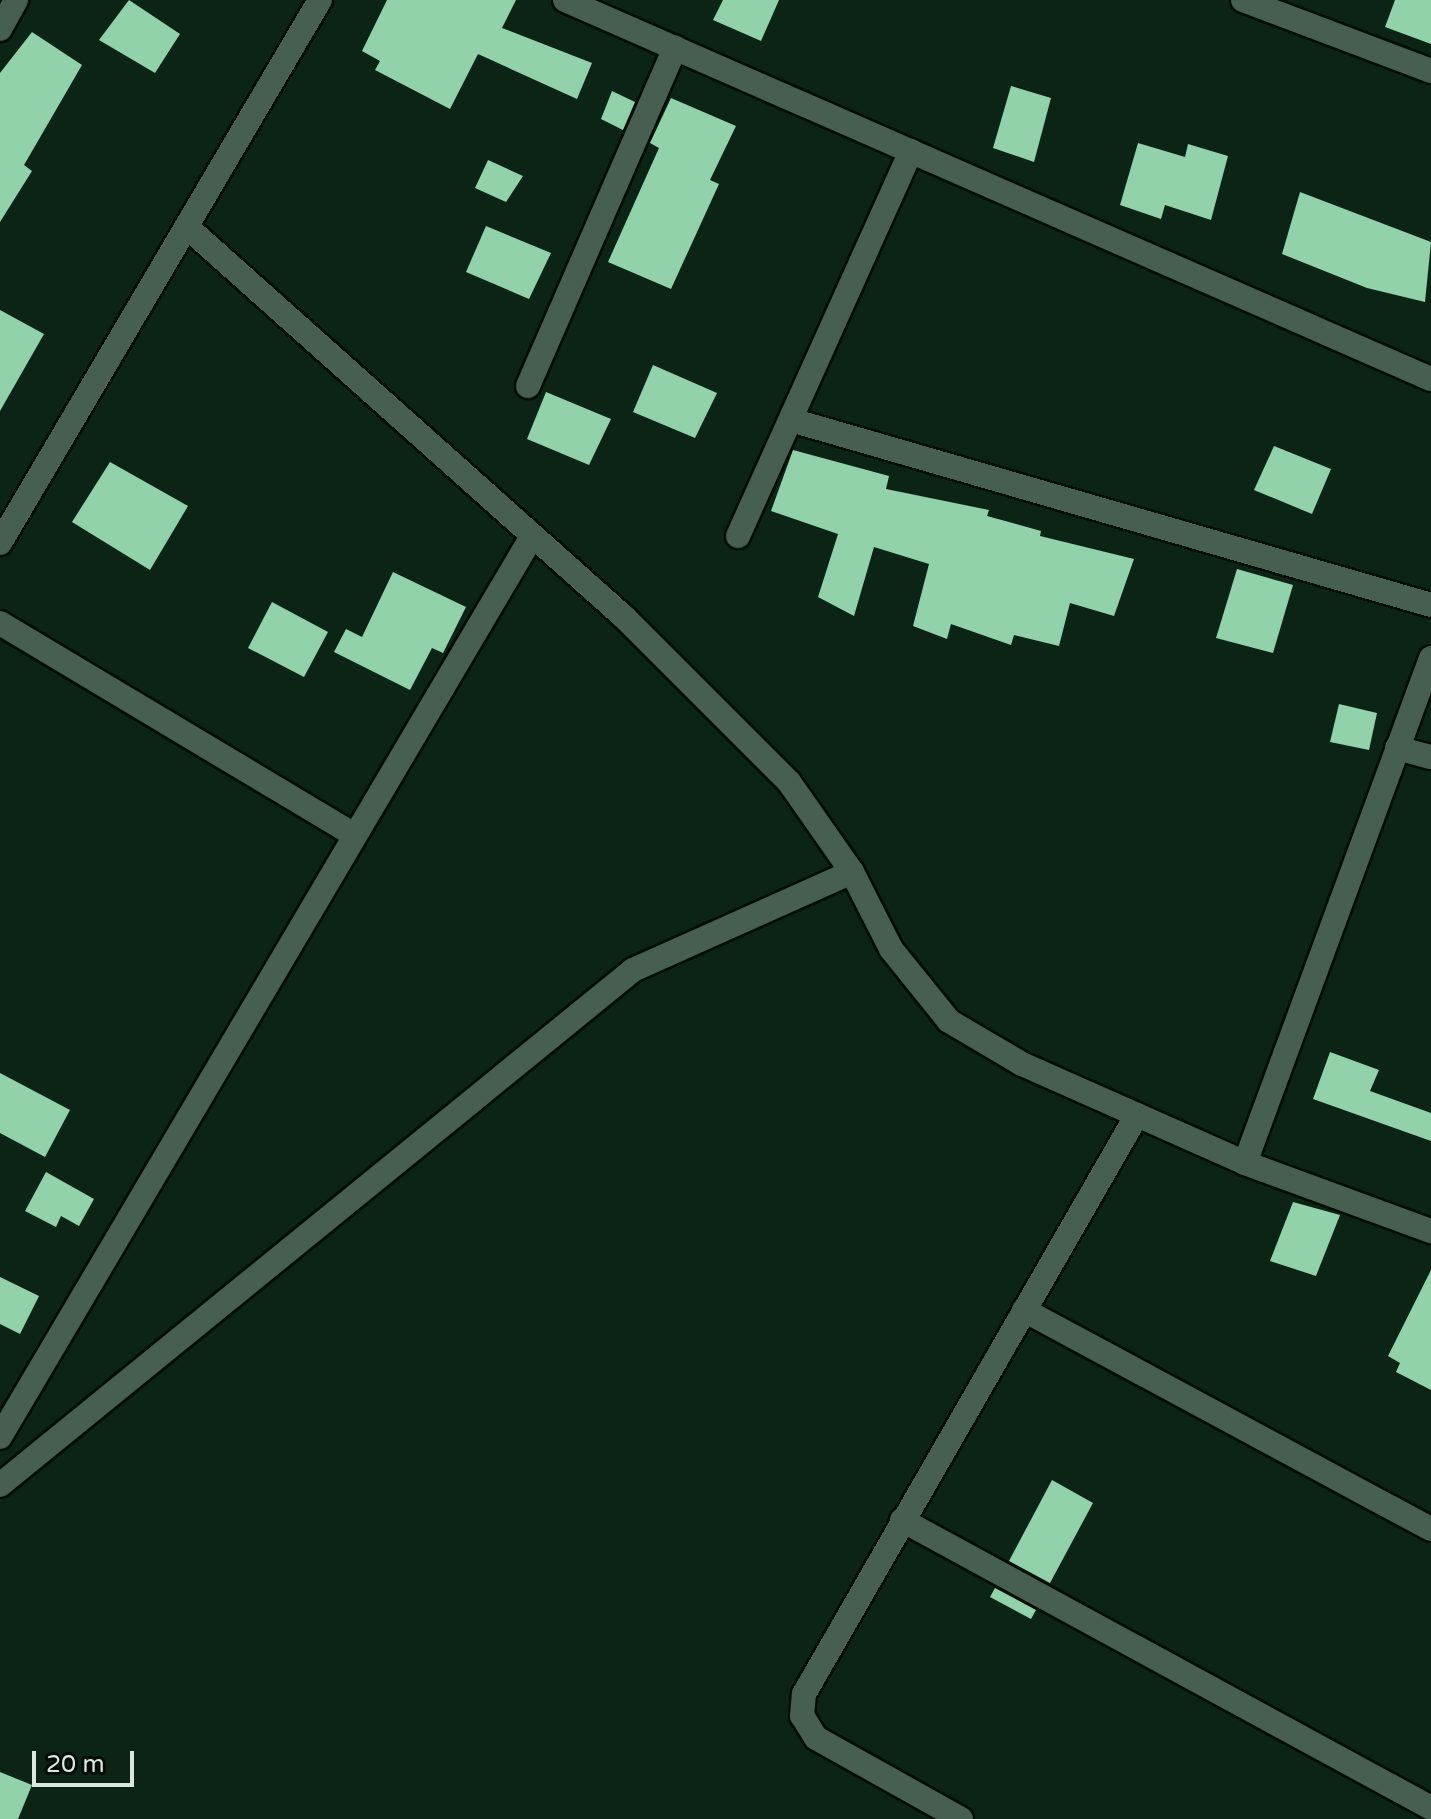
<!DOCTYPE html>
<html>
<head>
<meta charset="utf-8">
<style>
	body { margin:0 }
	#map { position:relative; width:1431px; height:1819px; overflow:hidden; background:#0c2416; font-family:"Varela Round",sans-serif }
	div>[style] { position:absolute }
	.building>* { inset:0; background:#91d2aa }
	.roads { filter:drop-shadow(2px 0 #000d03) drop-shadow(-2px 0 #000d03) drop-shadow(0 2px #000d03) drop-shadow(0 -2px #000d03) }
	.street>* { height:24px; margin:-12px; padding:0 12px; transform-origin:12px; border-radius:12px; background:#465f50 }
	span { translate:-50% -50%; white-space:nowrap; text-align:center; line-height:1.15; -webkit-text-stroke:8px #030b06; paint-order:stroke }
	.scale { position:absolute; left:32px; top:1751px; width:102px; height:36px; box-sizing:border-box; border:4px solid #dae8de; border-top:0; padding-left:10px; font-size:24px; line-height:28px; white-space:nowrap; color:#dae8de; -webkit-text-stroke:6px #030b06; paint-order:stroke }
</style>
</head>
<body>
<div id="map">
	<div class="building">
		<div style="clip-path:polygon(129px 0,180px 34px,155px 73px,99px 40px)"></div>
		<div style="clip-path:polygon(387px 0,516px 0,502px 28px,592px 63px,577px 99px,478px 54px,450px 109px,375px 70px,380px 61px,362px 51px)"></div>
		<div style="clip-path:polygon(723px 0,779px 0,761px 41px,713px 20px)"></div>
		<div style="clip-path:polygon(1395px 0,1431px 0,1431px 44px,1385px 27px)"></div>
		<div style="clip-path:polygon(32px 32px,82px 65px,24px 165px,32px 171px,0 222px,0 73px)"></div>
		<div style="clip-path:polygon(1011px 86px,1051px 98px,1034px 162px,993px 148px)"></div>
		<div style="clip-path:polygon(612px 91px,635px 102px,623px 130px,601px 119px)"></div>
		<div style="clip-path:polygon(671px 98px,736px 126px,710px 180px,719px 184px,671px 289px,608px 262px,659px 148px,650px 143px)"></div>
		<div style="clip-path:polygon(1138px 143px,1185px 157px,1188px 144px,1228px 156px,1211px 220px,1165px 205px,1161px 219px,1120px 205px)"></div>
		<div style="clip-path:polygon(488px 160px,523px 176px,506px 202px,475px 188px)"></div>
		<div style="clip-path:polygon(1300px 192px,1431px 242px,1425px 302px,1367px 288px,1282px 254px)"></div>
		<div style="clip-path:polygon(486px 226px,551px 253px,529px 299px,466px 272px)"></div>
		<div style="clip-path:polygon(0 310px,44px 334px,0 411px)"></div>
		<div style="clip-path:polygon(653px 365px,717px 393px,695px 438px,633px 412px)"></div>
		<div style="clip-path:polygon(546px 392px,611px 419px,589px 465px,527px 439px)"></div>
		<div style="clip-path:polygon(1274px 446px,1331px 469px,1312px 514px,1254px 490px)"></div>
		<div style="clip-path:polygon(793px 450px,889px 476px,886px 489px,989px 510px,987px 516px,1041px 531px,1040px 536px,1134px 559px,1114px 616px,1070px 603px,1059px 646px,1014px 635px,1011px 645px,951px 624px,947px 639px,913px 626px,929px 564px,874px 547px,854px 616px,818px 597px,838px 534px,771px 511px)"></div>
		<div style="clip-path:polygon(110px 462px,188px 506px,150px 570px,72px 522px)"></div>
		<div style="clip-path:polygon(1237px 569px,1293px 585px,1273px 653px,1216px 638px)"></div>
		<div style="clip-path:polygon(393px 572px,466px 607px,443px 653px,432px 648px,410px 690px,334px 652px,346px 629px,362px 637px)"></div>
		<div style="clip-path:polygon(272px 602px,328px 632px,304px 677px,248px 648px)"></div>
		<div style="clip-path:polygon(1339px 704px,1377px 713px,1369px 750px,1330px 742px)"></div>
		<div style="clip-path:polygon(1330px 1052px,1379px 1070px,1370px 1091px,1431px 1113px,1431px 1141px,1313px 1099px)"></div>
		<div style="clip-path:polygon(0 1073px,70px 1110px,45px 1157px,0 1133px)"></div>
		<div style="clip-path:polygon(46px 1172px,94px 1199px,79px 1226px,61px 1216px,56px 1227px,25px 1211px)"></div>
		<div style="clip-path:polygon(1293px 1202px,1340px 1215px,1316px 1276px,1270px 1261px)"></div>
		<div style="clip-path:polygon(1431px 1270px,1431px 1390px,1396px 1372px,1400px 1363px,1388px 1356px)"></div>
		<div style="clip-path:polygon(0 1277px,39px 1296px,20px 1334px,0 1324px)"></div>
		<div style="clip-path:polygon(1052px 1480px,1093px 1503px,1050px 1583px,1009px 1561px)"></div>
		<div style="clip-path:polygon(995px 1588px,1036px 1610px,1031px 1619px,990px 1597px)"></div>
		<div style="clip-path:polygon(0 1772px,32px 1785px,18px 1819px,0 1819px)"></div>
	</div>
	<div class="roads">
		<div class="street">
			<div style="left:565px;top:0;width:945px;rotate:23.64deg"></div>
			<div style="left:1243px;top:0;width:201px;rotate:20.7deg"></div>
			<div style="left:0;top:29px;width:33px;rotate:-61deg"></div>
			<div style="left:187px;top:227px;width:586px;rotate:41.75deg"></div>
			<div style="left:624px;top:617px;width:233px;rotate:45deg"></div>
			<div style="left:789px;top:782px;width:110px;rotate:55deg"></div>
			<div style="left:852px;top:872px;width:86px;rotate:63.1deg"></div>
			<div style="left:891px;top:949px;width:92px;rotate:51.1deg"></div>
			<div style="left:949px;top:1021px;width:85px;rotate:30.5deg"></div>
			<div style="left:1022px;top:1064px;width:244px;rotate:23.9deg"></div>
			<div style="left:1245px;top:1163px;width:198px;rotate:20.1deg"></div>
			<div style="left:528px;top:386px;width:369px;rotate:-66.5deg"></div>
			<div style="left:791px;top:420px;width:666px;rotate:16.12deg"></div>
			<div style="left:738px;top:536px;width:422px;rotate:-65.8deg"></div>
			<div style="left:0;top:543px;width:630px;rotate:-59.49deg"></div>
			<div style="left:0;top:623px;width:410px;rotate:30.9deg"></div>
			<div style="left:1397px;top:748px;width:35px;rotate:15deg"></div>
			<div style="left:1245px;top:1163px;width:538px;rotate:-69.78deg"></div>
			<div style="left:1024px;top:1310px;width:462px;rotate:28.3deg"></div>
			<div style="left:0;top:1437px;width:1044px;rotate:-59.43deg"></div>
			<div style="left:0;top:1485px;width:816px;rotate:-39.13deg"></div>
			<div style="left:633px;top:970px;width:240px;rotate:-24.1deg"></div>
			<div style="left:902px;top:1520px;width:602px;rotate:28.56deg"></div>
			<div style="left:961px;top:1819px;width:166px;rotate:-150.8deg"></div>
			<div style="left:816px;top:1738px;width:26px;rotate:-122deg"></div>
			<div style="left:802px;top:1716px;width:22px;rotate:-85deg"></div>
			<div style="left:804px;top:1694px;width:668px;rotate:-60.1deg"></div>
		</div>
	</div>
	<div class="scale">20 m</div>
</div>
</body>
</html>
